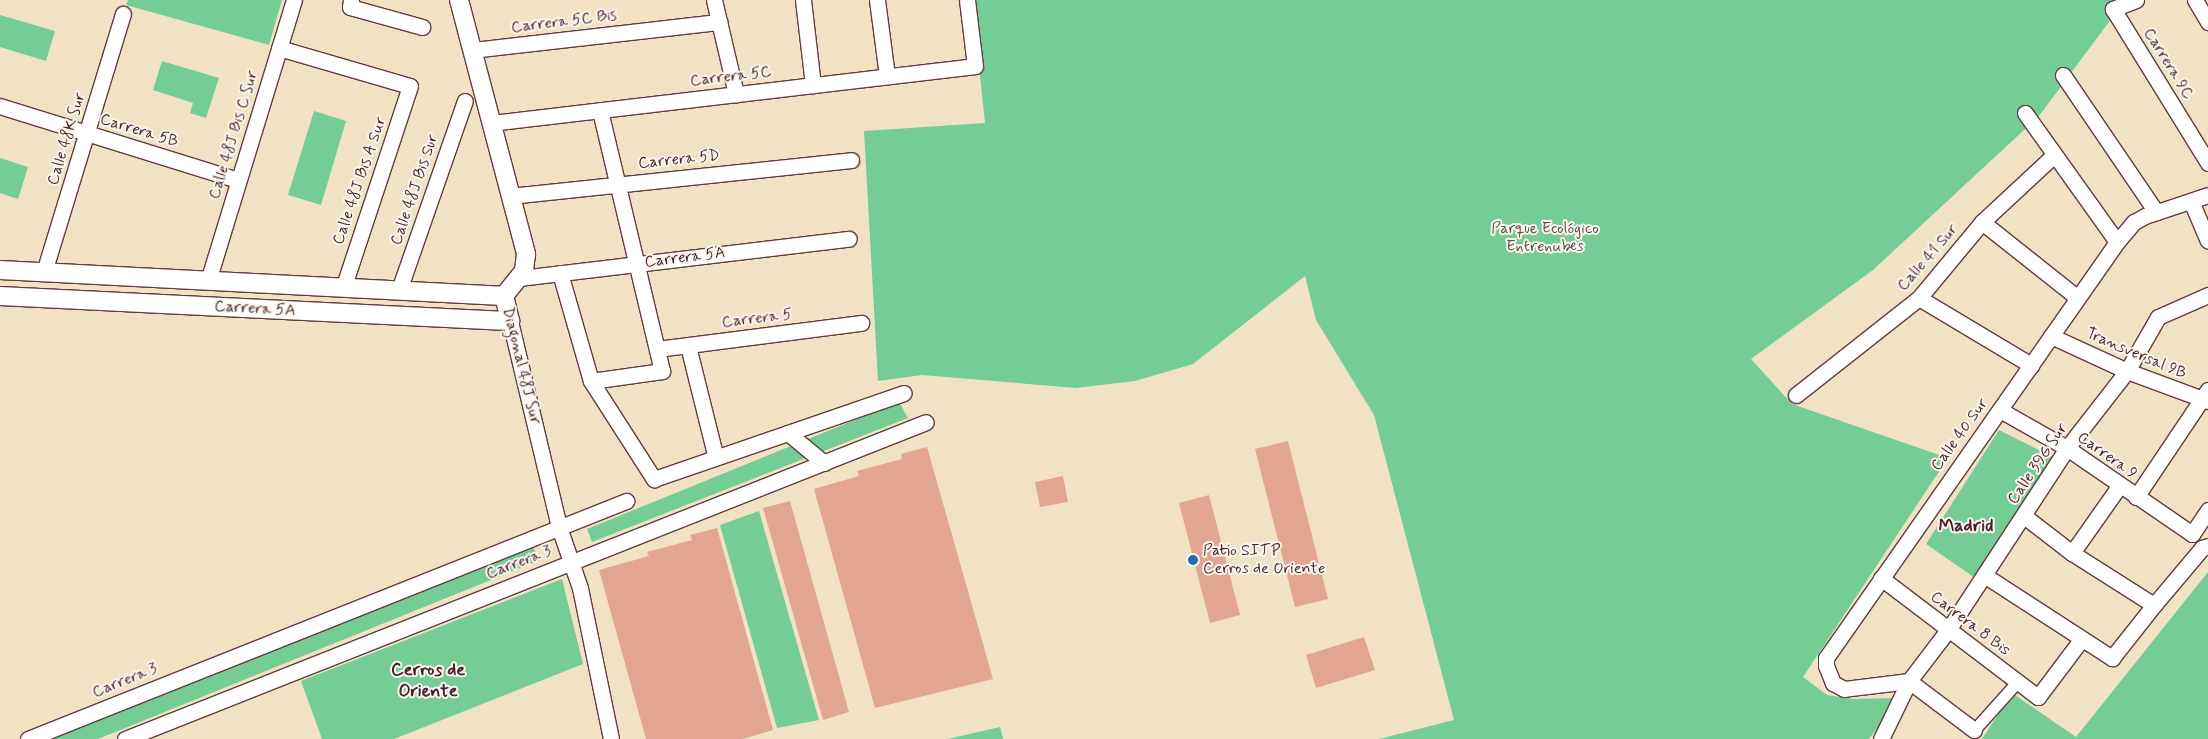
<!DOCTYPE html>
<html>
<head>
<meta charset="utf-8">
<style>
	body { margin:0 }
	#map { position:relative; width:2208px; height:739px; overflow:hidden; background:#f1e2c4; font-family:Mynerve,sans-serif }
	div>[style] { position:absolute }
	.green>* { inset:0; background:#74cd94 }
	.building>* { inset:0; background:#e2a690 }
	.roads { filter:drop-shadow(1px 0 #633c42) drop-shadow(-1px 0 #633c42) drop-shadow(0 1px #633c42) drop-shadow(0 -1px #633c42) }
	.pedestrian>* { height:11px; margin:-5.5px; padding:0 5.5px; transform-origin:5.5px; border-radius:5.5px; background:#fff }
	.minor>* { height:15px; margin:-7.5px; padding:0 7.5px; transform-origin:7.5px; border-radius:7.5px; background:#fff }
	.tertiary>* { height:18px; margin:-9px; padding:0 9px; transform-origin:9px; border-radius:9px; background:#fff }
	.dots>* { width:14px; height:14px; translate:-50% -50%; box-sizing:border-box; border:2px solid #fbf7ec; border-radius:50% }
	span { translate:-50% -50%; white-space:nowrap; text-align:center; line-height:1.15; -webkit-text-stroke:4px #fbf7ec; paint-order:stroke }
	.street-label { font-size:16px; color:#4a1f2b }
	.park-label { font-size:16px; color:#57534a }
	.poi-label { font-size:16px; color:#4a1f2b }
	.left { translate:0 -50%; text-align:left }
	.neighbourhood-label { font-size:18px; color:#4a1f2b; font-weight:700 }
</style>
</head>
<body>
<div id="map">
	<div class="green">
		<div style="clip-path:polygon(128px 0,282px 0,269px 45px,126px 5px)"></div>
		<div style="clip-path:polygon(972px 0,2122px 0,2123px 3px,2039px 116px,1873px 270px,1751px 359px,1792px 404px,1948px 458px,1803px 677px,1827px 695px,1852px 699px,1900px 698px,1869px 739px,1379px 739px,1454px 720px,1374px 415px,1316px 320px,1305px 276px,1193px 364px,1135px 381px,1076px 388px,922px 375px,878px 381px,864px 131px,985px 123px)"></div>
		<div style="clip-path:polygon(0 15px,55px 31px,46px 61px,0 47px)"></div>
		<div style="clip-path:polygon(162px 61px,219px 78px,206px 118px,190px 113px,193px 103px,153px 90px)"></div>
		<div style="clip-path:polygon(314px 111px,346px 121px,321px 205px,288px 195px)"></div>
		<div style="clip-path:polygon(0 158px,28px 167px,18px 199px,0 193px)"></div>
		<div style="clip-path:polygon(899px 402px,908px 418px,592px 542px,587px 529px)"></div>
		<div style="clip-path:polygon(1999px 430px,2059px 460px,1978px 580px,1926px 544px)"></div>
		<div style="clip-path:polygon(759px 511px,819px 720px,777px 728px,720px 525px)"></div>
		<div style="clip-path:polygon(533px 547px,540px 560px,98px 739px,49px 739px)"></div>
		<div style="clip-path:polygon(2208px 572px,2208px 739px,1982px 739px,2012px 693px,2076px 737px)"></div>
		<div style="clip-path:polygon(562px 579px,583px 664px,394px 739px,322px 739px,301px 681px)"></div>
		<div style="clip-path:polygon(1000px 727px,1003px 739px,948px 739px)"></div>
	</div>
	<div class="building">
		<div style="clip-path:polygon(1288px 441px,1328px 599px,1295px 607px,1255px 449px)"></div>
		<div style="clip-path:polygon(927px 447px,993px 679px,875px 708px,814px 489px,859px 476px,857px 471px,902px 459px,901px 454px)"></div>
		<div style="clip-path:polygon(1063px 476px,1068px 502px,1040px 507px,1035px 482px)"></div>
		<div style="clip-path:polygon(1209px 495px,1240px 615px,1210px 623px,1179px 503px)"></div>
		<div style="clip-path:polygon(790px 501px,849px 712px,823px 720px,763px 508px)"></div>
		<div style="clip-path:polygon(717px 528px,773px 730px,743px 739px,646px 739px,599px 570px,649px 556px,647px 552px,692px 540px,690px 535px)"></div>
		<div style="clip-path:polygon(1364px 637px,1375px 670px,1316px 688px,1306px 655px)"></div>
	</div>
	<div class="roads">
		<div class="pedestrian">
			<div style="left:1974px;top:730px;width:66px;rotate:-48.1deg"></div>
		</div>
		<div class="minor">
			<div style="left:351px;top:0;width:7px;rotate:98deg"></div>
			<div style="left:350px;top:7px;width:75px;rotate:15.5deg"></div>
			<div style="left:714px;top:0;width:97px;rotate:76.8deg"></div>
			<div style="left:803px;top:0;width:86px;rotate:83.3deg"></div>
			<div style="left:877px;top:0;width:77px;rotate:82.5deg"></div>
			<div style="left:2136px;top:0;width:25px;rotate:159deg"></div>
			<div style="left:2113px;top:9px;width:181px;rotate:58.3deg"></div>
			<div style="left:2195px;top:0;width:26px;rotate:59deg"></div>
			<div style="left:279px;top:48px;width:136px;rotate:16.2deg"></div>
			<div style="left:410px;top:86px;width:213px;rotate:108.3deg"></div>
			<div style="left:472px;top:50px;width:249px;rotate:-6.5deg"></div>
			<div style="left:2063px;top:75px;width:166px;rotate:55.8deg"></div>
			<div style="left:0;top:106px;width:249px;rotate:17.3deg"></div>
			<div style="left:2025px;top:113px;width:158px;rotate:54.5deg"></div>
			<div style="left:491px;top:123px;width:487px;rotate:-6.7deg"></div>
			<div style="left:975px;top:66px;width:66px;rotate:-96.9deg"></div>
			<div style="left:510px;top:196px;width:343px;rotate:-6deg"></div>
			<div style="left:2191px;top:201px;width:43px;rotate:67deg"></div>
			<div style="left:1982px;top:222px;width:122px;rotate:38.4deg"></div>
			<div style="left:44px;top:272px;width:270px;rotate:-73deg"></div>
			<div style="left:560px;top:273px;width:112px;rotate:74deg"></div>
			<div style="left:591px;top:381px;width:117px;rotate:57.3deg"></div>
			<div style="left:654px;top:479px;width:264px;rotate:-19deg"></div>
			<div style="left:520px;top:278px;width:331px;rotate:-6.8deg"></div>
			<div style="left:208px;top:281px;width:294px;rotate:-73deg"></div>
			<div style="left:399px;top:290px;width:200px;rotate:-70.8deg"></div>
			<div style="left:1919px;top:298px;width:131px;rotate:30.9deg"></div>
			<div style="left:510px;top:321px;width:212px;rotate:76.6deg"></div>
			<div style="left:559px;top:527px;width:65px;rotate:71deg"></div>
			<div style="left:580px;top:588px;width:154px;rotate:78.4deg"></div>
			<div style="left:2051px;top:336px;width:84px;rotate:24.7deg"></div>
			<div style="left:2127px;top:371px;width:86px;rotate:20.3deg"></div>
			<div style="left:688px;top:346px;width:115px;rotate:76deg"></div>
			<div style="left:657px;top:349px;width:206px;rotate:-7.3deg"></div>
			<div style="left:591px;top:381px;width:72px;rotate:-8deg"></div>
			<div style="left:662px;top:371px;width:268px;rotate:-103.4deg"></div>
			<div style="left:1796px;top:395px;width:157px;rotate:-38.3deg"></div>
			<div style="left:1919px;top:298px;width:99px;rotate:-50.3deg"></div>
			<div style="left:1982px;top:222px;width:98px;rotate:-42.9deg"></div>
			<div style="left:2000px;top:410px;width:77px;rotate:29.6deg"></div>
			<div style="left:2067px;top:448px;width:152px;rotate:34.5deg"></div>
			<div style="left:2192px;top:534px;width:29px;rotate:-56deg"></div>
			<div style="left:788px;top:433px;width:47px;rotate:39.8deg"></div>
			<div style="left:2136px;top:497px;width:129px;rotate:-56.1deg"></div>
			<div style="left:2024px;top:516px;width:61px;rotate:37.6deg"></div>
			<div style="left:2072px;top:553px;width:97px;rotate:32.4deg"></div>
			<div style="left:2072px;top:553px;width:83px;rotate:-54.8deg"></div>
			<div style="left:1984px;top:575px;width:153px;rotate:33deg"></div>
			<div style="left:2112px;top:658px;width:68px;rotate:-51.6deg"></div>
			<div style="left:2154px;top:605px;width:75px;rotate:-49.9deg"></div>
			<div style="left:2202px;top:548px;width:6px;rotate:-18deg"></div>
			<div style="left:1881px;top:578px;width:197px;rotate:37.2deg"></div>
			<div style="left:2038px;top:697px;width:71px;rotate:-53deg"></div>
			<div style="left:1974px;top:730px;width:81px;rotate:-143deg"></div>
			<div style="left:1909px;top:681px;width:65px;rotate:173deg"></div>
			<div style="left:1844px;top:689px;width:13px;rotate:-151deg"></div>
			<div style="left:1833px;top:683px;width:18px;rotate:-112deg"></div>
			<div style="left:1826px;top:666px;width:8px;rotate:-90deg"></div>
			<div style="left:1826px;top:658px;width:508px;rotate:-55.03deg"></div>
			<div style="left:2117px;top:242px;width:26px;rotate:-50deg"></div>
			<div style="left:2134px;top:222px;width:13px;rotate:-29deg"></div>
			<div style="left:2145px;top:216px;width:66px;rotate:-18.4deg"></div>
			<div style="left:28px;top:739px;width:644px;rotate:-21.7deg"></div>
			<div style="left:125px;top:739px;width:861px;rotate:-21.59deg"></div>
			<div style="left:1881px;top:739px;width:64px;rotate:-64.2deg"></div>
			<div style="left:1909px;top:681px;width:64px;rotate:-52.6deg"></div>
			<div style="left:1948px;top:630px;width:217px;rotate:-56.8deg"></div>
			<div style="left:2067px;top:448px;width:98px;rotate:-52.1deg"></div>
			<div style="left:2127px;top:371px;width:62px;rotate:-60.1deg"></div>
			<div style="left:2158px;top:317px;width:55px;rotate:-23.7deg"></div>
		</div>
		<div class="tertiary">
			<div style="left:459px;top:0;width:263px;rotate:75.2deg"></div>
			<div style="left:526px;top:254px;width:17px;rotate:97deg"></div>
			<div style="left:524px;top:271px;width:32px;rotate:129deg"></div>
			<div style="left:0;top:270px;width:505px;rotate:2.95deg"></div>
			<div style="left:0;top:296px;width:511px;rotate:2.81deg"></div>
			<div style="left:510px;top:321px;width:26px;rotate:-103deg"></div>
		</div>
	</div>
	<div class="dots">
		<div style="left:1193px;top:560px;background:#1f6fb2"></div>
	</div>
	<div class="street-label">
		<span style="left:564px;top:22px;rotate:-7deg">Carrera 5C Bis</span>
		<span style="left:2168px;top:64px;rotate:58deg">Carrera 9C</span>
		<span style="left:731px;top:77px;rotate:-7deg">Carrera 5C</span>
		<span style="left:139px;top:131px;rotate:17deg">Carrera 5B</span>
		<span style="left:234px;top:135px;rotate:-73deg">Calle 48J Bis C Sur</span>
		<span style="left:67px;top:139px;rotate:-73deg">Calle 48K Sur</span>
		<span style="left:679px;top:160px;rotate:-6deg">Carrera 5D</span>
		<span style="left:360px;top:181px;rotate:-71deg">Calle 48J Bis A Sur</span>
		<span style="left:415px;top:190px;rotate:-71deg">Calle 48J Bis Sur</span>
		<span style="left:685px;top:258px;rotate:-7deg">Carrera 5A</span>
		<span style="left:1928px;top:258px;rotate:-49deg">Calle 41 Sur</span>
		<span style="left:255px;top:309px;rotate:3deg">Carrera 5A</span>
		<span style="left:757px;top:319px;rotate:-7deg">Carrera 5</span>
		<span style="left:2136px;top:354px;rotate:23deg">Transversal 9B</span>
		<span style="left:521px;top:366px;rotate:76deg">Diagonal 48J Sur</span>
		<span style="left:1960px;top:435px;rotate:-54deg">Calle 40 Sur</span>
		<span style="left:2107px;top:456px;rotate:35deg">Carrera 9</span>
		<span style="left:2038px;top:464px;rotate:-56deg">Calle 39G Sur</span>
		<span style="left:519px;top:563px;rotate:-21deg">Carrera 3</span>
		<span style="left:1970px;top:624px;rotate:37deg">Carrera 8 Bis</span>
		<span style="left:125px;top:681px;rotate:-22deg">Carrera 3</span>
	</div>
	<div class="park-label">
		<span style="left:1545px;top:238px">Parque Ecológico<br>Entrenubes</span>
	</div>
	<div class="poi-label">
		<span class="left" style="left:1203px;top:560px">Patio SITP<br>Cerros de Oriente</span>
	</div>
	<div class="neighbourhood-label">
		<span style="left:1966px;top:526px">Madrid</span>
		<span style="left:428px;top:681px">Cerros de<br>Oriente</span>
	</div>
</div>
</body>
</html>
